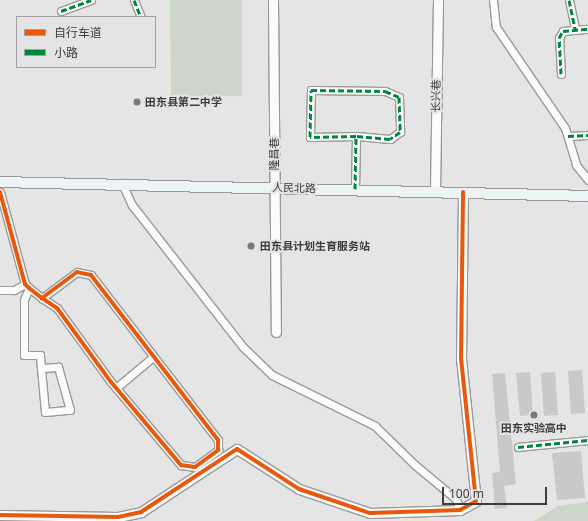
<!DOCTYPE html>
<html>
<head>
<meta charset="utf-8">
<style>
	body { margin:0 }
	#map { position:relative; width:588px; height:521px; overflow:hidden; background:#e5e5e6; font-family:"Noto Sans","Noto Sans SC",sans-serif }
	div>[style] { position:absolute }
	.green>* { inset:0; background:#cdd6c8 }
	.building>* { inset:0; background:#c9c9c9 }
	.roads { filter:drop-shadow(1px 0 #9a9a9a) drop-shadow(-1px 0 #9a9a9a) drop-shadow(0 1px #9a9a9a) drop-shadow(0 -1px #9a9a9a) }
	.minor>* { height:7px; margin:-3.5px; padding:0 3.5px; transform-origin:3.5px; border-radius:3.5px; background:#fbfbfb }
	.tertiary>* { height:9px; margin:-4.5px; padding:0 4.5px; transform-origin:4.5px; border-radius:4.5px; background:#fbfbfb }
	.secondary>* { height:10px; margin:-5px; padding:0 5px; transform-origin:5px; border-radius:5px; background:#eef3f5 }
	.quiet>* { height:3px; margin-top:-1.5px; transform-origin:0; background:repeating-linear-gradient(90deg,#00873e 0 6px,transparent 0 9px) }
	.cycleway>* { height:4px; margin:-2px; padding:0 2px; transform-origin:2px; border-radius:2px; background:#e8590c }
	.dots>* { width:11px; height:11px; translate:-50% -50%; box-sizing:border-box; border:2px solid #e4e4e7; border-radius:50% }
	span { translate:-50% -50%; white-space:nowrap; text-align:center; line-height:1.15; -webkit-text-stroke:4px #e4e4e7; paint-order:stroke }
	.street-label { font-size:11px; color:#3d3d3e }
	.poi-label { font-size:11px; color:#3d3d3e; font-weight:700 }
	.left { translate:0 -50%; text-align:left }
	.legend { position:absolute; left:16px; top:16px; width:140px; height:52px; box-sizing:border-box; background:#e4e4e7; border:1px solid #a1a1a3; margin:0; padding:5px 7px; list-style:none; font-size:12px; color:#3d3d3e }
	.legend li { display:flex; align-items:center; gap:8px; height:20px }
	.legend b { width:20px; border:1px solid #a1a1a3 }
	.scale { position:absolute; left:442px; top:487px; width:105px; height:18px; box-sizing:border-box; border:2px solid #3d3d3e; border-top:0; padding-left:5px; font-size:12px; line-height:14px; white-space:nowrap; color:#3d3d3e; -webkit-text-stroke:3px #e4e4e7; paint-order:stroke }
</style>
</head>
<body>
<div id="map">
	<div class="green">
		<div style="clip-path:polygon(170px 0,242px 0,242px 96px,171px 97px)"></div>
		<div style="clip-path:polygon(588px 502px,588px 521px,534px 521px,558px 506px)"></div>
	</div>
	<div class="building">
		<div style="clip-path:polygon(582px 370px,585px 413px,571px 414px,568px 371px)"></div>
		<div style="clip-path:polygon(530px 372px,533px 415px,520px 416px,516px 373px)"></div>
		<div style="clip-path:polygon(555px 372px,558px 415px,544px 416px,541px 373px)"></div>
		<div style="clip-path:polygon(505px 373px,516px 484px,504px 486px,507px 508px,495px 509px,492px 473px,500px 472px,492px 374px)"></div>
		<div style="clip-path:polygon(581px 451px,585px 498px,557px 500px,552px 453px)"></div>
	</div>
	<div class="roads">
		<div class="minor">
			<div style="left:134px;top:0;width:18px;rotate:68deg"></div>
			<div style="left:493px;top:0;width:27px;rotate:84deg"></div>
			<div style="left:496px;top:27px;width:122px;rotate:55.7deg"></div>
			<div style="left:565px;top:128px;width:39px;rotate:73deg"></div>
			<div style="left:576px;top:165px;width:19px;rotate:51deg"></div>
			<div style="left:569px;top:0;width:30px;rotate:78deg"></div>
			<div style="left:61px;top:11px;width:32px;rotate:-20deg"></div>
			<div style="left:561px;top:74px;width:36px;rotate:-93deg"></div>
			<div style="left:559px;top:38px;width:8px;rotate:-60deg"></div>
			<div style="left:563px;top:31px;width:25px;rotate:-5deg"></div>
			<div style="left:568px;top:136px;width:20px;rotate:-3deg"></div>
			<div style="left:122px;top:183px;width:24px;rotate:66deg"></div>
			<div style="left:132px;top:205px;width:180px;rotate:52deg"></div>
			<div style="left:243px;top:347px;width:40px;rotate:44deg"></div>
			<div style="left:272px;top:375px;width:115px;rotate:26.3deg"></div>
			<div style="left:375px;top:426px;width:56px;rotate:44.3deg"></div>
			<div style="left:415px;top:465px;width:53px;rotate:39.7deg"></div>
			<div style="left:456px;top:499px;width:12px;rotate:70deg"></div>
			<div style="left:355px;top:189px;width:53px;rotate:-88.9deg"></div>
			<div style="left:356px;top:136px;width:46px;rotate:178.8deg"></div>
			<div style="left:310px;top:137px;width:47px;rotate:-88.8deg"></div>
			<div style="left:311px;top:90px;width:74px;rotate:0.8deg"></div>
			<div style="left:385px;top:91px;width:15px;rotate:23deg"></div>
			<div style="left:399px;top:97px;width:35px;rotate:88deg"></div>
			<div style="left:400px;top:132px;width:12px;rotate:145deg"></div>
			<div style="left:390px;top:139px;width:34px;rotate:-175deg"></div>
			<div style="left:0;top:192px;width:95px;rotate:74.8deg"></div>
			<div style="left:25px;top:284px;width:6px;rotate:45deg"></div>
			<div style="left:29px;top:288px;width:16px;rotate:38deg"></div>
			<div style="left:42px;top:298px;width:18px;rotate:34deg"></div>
			<div style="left:57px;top:308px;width:92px;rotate:53.9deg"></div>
			<div style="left:111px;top:382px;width:109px;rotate:49.9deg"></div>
			<div style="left:181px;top:465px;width:14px;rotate:8deg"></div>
			<div style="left:195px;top:467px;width:29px;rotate:-36deg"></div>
			<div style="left:218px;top:450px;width:10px;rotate:-90deg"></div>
			<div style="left:218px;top:440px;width:208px;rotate:-127.6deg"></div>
			<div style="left:91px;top:275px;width:14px;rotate:-168deg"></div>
			<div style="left:77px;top:272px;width:44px;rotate:143.4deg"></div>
			<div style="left:29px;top:288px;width:13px;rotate:113deg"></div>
			<div style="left:24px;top:300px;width:55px;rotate:90deg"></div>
			<div style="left:24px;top:355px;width:16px"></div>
			<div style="left:40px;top:355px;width:13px;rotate:86deg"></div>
			<div style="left:41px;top:368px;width:44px;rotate:84.8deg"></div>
			<div style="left:45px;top:412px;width:25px;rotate:-5deg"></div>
			<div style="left:70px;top:410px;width:45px;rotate:-105.6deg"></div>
			<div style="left:58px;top:367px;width:17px;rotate:177deg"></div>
			<div style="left:0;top:290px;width:14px"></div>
			<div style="left:14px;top:290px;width:13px;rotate:-29deg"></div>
			<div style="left:116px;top:388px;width:48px;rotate:-40deg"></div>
			<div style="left:518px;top:447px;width:70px;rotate:-5.7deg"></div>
		</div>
		<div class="tertiary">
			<div style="left:273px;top:0;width:332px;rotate:89.5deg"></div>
			<div style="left:435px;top:191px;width:191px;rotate:-89.1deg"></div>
			<div style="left:0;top:515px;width:118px;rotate:1deg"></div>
			<div style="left:118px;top:517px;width:24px;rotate:-12deg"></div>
			<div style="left:141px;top:512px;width:115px;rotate:-33.3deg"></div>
			<div style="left:237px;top:449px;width:74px;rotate:32.8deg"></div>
			<div style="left:299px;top:489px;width:75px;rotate:18.7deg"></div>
			<div style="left:370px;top:513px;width:90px;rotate:-1.9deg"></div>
			<div style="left:460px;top:510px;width:18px;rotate:-29deg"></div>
			<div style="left:476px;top:501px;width:143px;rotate:-96deg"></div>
			<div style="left:461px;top:359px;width:167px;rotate:-89.3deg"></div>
		</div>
		<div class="secondary">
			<div style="left:0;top:182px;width:588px;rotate:1.36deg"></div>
		</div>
	</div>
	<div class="quiet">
		<div style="left:134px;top:0;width:18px;rotate:68deg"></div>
		<div style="left:569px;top:0;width:30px;rotate:78deg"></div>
		<div style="left:61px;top:11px;width:32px;rotate:-20deg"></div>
		<div style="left:561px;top:74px;width:36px;rotate:-93deg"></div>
		<div style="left:559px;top:38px;width:8px;rotate:-60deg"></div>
		<div style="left:563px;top:31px;width:25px;rotate:-5deg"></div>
		<div style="left:568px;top:136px;width:20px;rotate:-3deg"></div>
		<div style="left:355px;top:189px;width:53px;rotate:-88.9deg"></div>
		<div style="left:356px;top:136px;width:46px;rotate:178.8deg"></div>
		<div style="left:310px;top:137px;width:47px;rotate:-88.8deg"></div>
		<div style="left:311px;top:90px;width:74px;rotate:0.8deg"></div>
		<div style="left:385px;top:91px;width:15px;rotate:23deg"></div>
		<div style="left:399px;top:97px;width:35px;rotate:88deg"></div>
		<div style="left:400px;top:132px;width:12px;rotate:145deg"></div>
		<div style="left:390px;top:139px;width:34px;rotate:-175deg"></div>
		<div style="left:518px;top:447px;width:70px;rotate:-5.7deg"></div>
	</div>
	<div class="cycleway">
		<div style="left:0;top:192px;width:95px;rotate:74.8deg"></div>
		<div style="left:25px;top:284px;width:6px;rotate:45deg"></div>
		<div style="left:29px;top:288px;width:16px;rotate:38deg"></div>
		<div style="left:42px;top:298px;width:18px;rotate:34deg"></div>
		<div style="left:57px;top:308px;width:92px;rotate:53.9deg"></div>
		<div style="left:111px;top:382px;width:109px;rotate:49.9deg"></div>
		<div style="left:181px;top:465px;width:14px;rotate:8deg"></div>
		<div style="left:195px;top:467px;width:29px;rotate:-36deg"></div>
		<div style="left:218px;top:450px;width:10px;rotate:-90deg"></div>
		<div style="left:218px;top:440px;width:208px;rotate:-127.6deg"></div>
		<div style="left:91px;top:275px;width:14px;rotate:-168deg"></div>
		<div style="left:77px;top:272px;width:44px;rotate:143.4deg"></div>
		<div style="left:0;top:515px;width:118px;rotate:1deg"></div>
		<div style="left:118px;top:517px;width:24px;rotate:-12deg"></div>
		<div style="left:141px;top:512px;width:115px;rotate:-33.3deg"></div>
		<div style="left:237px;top:449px;width:74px;rotate:32.8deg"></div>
		<div style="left:299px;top:489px;width:75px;rotate:18.7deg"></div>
		<div style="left:370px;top:513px;width:90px;rotate:-1.9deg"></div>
		<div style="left:460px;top:510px;width:18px;rotate:-29deg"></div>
		<div style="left:476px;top:501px;width:143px;rotate:-96deg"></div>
		<div style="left:461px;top:359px;width:167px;rotate:-89.3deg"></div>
	</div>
	<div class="dots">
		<div style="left:137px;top:102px;background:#787879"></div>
		<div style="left:251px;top:246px;background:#787879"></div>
		<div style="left:534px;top:415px;background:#787879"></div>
	</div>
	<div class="street-label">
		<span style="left:436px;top:96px;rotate:-89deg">长兴巷</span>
		<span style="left:274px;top:154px;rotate:-90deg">隆昌巷</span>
		<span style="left:294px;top:188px;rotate:2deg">人民北路</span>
	</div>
	<div class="poi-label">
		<span class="left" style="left:145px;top:102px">田东县第二中学</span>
		<span class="left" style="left:260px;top:246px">田东县计划生育服务站</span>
		<span style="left:534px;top:428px">田东实验高中</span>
	</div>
	<ul class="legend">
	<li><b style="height:5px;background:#e8590c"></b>自行车道</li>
	<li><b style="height:5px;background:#00873e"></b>小路</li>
	</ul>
	<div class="scale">100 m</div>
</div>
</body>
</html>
